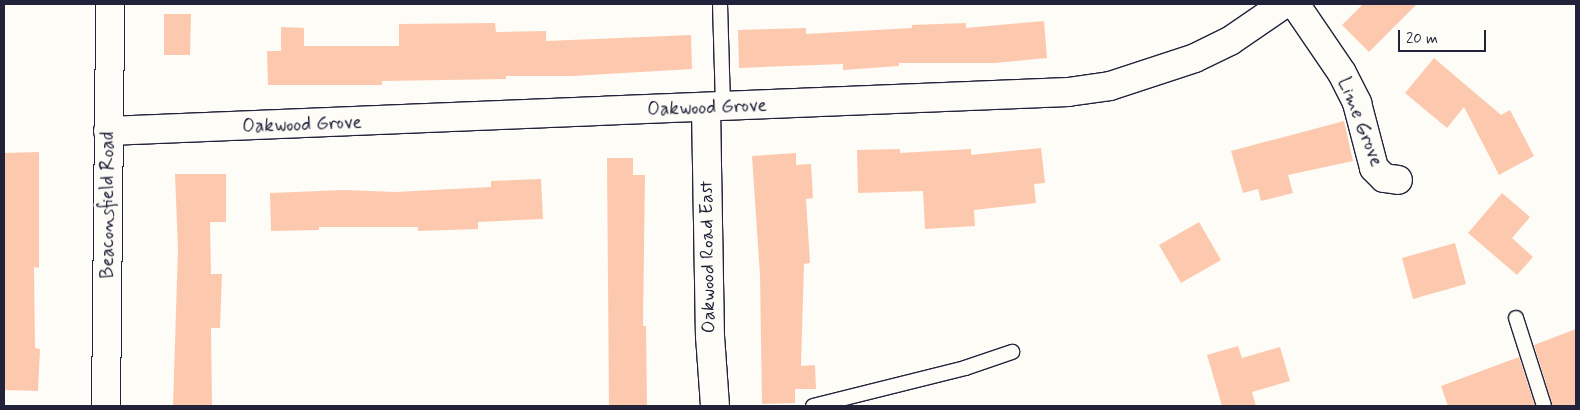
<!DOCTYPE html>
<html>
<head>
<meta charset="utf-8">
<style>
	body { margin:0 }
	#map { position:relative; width:1580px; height:410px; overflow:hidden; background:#fdfcf7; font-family:Mynerve,sans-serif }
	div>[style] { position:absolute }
	.building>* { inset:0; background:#fdc9ae }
	.roads { filter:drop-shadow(1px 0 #22223b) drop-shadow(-1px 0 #22223b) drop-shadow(0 1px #22223b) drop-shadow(0 -1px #22223b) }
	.service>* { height:14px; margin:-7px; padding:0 7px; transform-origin:7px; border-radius:7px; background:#fdfcf7 }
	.minor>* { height:28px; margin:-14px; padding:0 14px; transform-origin:14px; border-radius:14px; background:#fdfcf7 }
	span { translate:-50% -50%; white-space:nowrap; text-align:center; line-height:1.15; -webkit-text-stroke:5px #fdfcf7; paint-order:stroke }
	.street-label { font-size:19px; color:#22223b }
	.frame { position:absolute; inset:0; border:5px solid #22223b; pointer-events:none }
	.scale { position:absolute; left:1398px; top:30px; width:88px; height:22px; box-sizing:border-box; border:2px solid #22223b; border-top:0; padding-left:6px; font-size:15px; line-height:18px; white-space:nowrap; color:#22223b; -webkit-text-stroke:4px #fdfcf7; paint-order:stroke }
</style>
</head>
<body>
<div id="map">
	<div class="building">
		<div style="clip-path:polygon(1363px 4px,1417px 4px,1369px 52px,1342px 25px)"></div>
		<div style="clip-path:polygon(164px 14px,191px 14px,190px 55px,164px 55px)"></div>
		<div style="clip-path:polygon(1044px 21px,1047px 58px,995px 63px,899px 63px,899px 66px,843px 70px,843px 64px,739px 68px,738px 30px,806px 28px,806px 34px,912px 28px,912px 25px,966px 23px,966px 28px)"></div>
		<div style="clip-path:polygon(495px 23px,496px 32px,546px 31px,546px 41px,691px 35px,692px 69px,572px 76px,506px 76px,506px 79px,382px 81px,382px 85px,268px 85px,267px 51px,281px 51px,281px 27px,304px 28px,304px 46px,399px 46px,399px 24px)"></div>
		<div style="clip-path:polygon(1434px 58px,1501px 115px,1510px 110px,1534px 156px,1499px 175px,1464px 107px,1447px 128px,1405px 93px)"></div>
		<div style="clip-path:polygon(1344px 121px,1353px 161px,1288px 175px,1293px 193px,1261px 201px,1258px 189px,1243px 193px,1231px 151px)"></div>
		<div style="clip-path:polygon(1041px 148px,1045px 183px,1034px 184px,1036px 203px,974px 210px,975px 226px,925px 229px,923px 191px,858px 193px,857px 150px,900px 149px,900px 153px,971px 149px,971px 155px)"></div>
		<div style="clip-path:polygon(39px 152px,39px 268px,34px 267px,35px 348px,40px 349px,38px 391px,4px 390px,4px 153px)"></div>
		<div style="clip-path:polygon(796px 153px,796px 165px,811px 164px,813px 198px,806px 199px,810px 263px,804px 264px,801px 366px,815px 365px,816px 389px,795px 389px,795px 403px,762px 404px,760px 275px,752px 156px)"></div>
		<div style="clip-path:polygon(607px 158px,633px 158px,633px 175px,645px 175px,643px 326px,646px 326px,647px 406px,609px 406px)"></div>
		<div style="clip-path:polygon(175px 174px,226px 174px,226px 222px,210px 222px,211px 274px,222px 274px,220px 328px,211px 328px,212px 406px,173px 406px,178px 249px)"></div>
		<div style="clip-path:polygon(541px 179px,543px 219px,478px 222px,478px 229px,418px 231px,418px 227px,319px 227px,319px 230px,271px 231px,270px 193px,344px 190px,395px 192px,491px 187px,491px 181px)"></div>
		<div style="clip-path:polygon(1502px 193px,1530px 217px,1512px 238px,1533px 257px,1517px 275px,1468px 233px)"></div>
		<div style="clip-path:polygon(1199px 222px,1221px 260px,1181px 283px,1159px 245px)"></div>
		<div style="clip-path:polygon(1455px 243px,1466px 284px,1413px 299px,1402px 258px)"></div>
		<div style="clip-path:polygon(1576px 329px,1576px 406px,1553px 406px,1534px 345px)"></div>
		<div style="clip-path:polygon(1238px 346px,1242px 358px,1280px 347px,1290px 381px,1252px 392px,1256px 406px,1222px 406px,1207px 355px)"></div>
		<div style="clip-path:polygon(1519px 357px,1535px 406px,1448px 406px,1441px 386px)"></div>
	</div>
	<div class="roads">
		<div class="service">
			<div style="left:720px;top:4px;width:104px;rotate:88.3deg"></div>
			<div style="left:1516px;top:318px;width:92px;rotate:72.3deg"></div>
			<div style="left:813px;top:406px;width:157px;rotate:-14deg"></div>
			<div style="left:965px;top:368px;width:50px;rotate:-18.8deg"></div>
		</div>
		<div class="minor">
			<div style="left:1295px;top:4px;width:83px;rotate:55.7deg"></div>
			<div style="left:1342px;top:73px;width:34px;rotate:63deg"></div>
			<div style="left:1357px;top:103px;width:67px;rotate:75.3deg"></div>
			<div style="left:1374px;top:168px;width:14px;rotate:45deg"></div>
			<div style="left:1384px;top:178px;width:14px;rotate:8deg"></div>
			<div style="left:706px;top:108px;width:228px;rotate:89deg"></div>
			<div style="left:710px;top:336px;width:70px;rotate:85.9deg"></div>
			<div style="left:108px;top:131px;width:961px;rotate:-2.33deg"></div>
			<div style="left:1068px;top:92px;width:42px;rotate:-8.1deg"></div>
			<div style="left:1110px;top:86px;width:89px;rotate:-18.2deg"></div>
			<div style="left:1195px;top:58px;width:39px;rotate:-26deg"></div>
			<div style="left:1230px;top:41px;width:65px;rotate:-34.4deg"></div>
			<div style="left:106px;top:406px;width:402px;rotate:-89.4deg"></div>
		</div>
	</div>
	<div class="street-label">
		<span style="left:707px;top:108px;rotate:-2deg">Oakwood Grove</span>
		<span style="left:1360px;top:122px;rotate:69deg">Lime Grove</span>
		<span style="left:302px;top:125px;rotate:-2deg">Oakwood Grove</span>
		<span style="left:108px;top:205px;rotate:-90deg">Beaconsfield Road</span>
		<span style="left:708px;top:257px;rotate:-91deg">Oakwood Road East</span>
	</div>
	<div class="frame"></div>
	<div class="scale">20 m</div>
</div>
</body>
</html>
